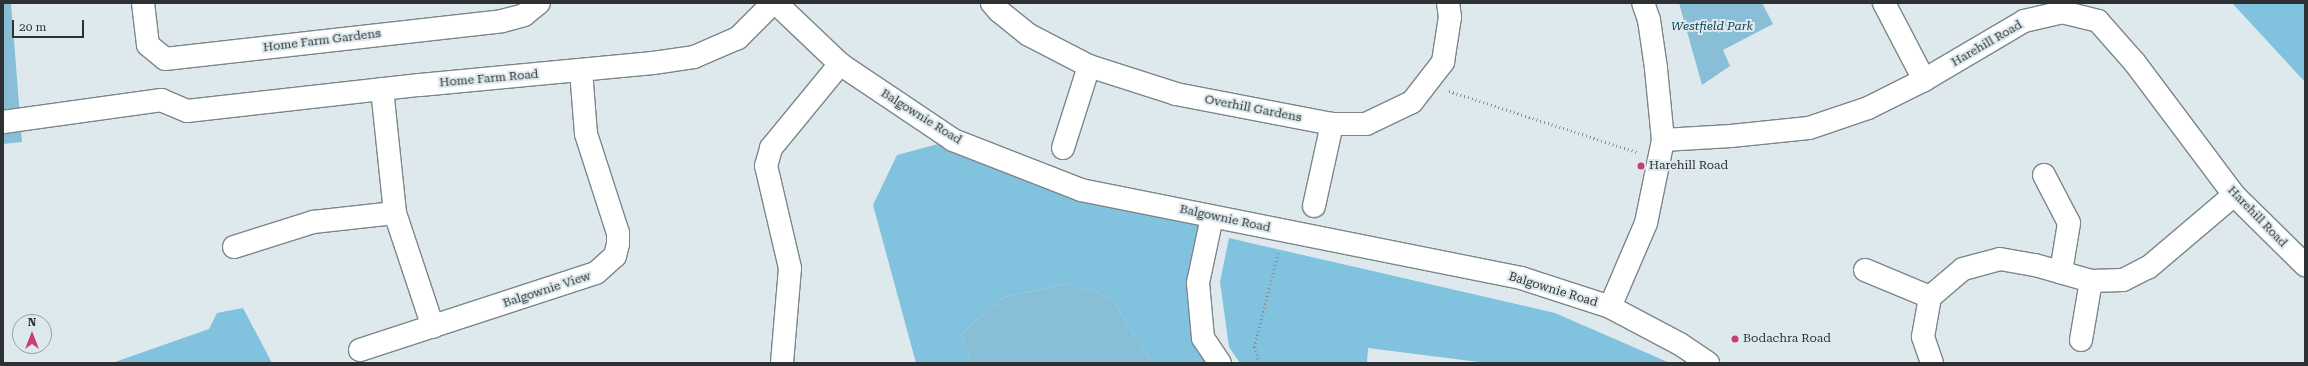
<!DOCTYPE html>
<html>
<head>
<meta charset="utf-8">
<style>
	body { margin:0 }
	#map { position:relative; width:2308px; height:366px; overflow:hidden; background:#dee9ee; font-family:"Roboto Serif",serif }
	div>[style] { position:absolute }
	.green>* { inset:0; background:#89bed7 }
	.forest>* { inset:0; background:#81c2df }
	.path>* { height:2.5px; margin-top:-1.25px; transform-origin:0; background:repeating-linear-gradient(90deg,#878f92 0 1px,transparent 0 4px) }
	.roads { filter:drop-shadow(1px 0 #7c868a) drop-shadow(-1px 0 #7c868a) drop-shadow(0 1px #7c868a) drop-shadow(0 -1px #7c868a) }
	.minor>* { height:22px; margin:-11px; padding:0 11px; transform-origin:11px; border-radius:11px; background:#fff }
	.dots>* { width:11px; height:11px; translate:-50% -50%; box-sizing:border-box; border:2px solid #dee9ee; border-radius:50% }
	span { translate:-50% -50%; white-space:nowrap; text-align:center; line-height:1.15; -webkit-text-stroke:4px #dee9ee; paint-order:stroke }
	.park-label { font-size:12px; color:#033e52; font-style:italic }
	.street-label { font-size:12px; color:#2d3133 }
	.poi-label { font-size:12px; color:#2d3133 }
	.left { translate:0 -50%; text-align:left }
	.frame { position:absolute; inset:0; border:4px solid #2d3133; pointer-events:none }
	.north { position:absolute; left:12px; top:314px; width:40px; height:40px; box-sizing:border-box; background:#dee9ee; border:1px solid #979fa3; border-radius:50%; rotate:0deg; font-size:11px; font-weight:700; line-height:16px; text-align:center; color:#2d3133 }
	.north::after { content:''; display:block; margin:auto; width:14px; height:18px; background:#c73d75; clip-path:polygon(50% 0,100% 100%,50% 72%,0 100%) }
	.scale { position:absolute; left:12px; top:20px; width:72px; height:18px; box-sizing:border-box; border:2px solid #2d3133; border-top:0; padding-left:5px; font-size:12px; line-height:14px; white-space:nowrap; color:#2d3133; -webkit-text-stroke:3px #dee9ee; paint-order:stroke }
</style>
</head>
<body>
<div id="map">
	<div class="green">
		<div style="clip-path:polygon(3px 3px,11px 3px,22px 142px,3px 144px)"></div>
		<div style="clip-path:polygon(1679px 3px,1762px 3px,1773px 24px,1723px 50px,1730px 66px,1702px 85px)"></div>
		<div style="clip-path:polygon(1070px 283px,1111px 298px,1152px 363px,971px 363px,961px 334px,1004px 297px)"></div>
	</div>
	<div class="forest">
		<div style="clip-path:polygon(2232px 3px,2305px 3px,2305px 82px)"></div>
		<div style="clip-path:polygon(953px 140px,1081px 190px,1212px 217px,1198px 283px,1220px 363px,1152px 363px,1111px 298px,1070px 283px,1004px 297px,961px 334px,971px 363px,916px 363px,873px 205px,897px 155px)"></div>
		<div style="clip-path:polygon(1229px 238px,1555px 313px,1670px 363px,1487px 363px,1368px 348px,1367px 363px,1240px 363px,1229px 347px,1220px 282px)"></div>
		<div style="clip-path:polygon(243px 308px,272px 363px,112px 363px,209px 329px,217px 313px)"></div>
	</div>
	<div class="path">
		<div style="left:1449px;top:91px;width:198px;rotate:18deg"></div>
		<div style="left:1259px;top:363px;width:17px;rotate:-107deg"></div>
		<div style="left:1254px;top:347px;width:97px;rotate:-75.7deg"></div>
	</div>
	<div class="roads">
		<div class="minor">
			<div style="left:143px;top:3px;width:42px;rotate:83.2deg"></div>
			<div style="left:148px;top:45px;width:22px;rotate:39deg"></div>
			<div style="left:165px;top:59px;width:339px;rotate:-6.4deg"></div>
			<div style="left:502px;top:21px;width:23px;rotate:-15deg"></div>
			<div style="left:524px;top:15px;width:19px;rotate:-39deg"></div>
			<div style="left:776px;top:3px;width:88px;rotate:43.6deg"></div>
			<div style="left:840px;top:64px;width:136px;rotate:33.9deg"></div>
			<div style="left:953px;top:140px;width:137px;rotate:21.3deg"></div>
			<div style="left:1081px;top:190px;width:449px;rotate:11.3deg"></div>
			<div style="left:1521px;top:278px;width:94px;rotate:18deg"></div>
			<div style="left:1610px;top:307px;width:79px;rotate:27.9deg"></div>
			<div style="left:1680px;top:344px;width:34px;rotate:34deg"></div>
			<div style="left:992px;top:3px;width:11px;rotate:49deg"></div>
			<div style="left:999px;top:11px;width:38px;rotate:39deg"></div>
			<div style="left:1029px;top:35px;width:68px;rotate:27.3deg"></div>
			<div style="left:1089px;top:66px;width:91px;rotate:17.8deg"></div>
			<div style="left:1176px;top:94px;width:159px;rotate:10.9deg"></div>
			<div style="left:1332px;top:124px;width:34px"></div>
			<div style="left:1366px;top:124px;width:51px;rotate:-25.6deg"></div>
			<div style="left:1412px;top:102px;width:51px;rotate:-52.2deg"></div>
			<div style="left:1443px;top:62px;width:46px;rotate:-81.2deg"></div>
			<div style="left:1450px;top:17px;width:14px;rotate:-98deg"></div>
			<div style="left:1884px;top:3px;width:87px;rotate:62.5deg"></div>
			<div style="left:382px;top:89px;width:125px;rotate:84deg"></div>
			<div style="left:395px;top:213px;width:120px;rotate:71.6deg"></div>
			<div style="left:3px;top:122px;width:160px;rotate:-7.9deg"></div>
			<div style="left:161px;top:100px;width:28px;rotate:23deg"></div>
			<div style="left:187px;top:111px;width:234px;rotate:-6.4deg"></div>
			<div style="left:420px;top:85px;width:234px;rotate:-5.4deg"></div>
			<div style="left:653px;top:63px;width:41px;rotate:-8.3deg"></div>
			<div style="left:694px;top:57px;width:48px;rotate:-23.4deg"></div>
			<div style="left:738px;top:38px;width:49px;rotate:-45deg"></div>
			<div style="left:1663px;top:140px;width:68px;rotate:-3.4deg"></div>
			<div style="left:1731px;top:136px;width:78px;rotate:-5.9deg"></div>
			<div style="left:1809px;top:128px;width:62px;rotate:-18.7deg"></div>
			<div style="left:1868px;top:108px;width:63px;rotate:-26.6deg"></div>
			<div style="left:1924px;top:80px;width:116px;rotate:-30.5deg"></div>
			<div style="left:2024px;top:21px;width:39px;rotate:-13deg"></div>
			<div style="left:2062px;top:12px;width:37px;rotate:14deg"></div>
			<div style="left:2098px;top:21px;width:56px;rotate:48.6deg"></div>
			<div style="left:2135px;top:63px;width:165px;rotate:53.1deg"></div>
			<div style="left:2234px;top:195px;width:100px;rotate:44.6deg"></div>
			<div style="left:1063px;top:148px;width:86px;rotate:-72.4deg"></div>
			<div style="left:2044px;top:175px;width:54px;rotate:62.5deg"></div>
			<div style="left:2069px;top:223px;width:50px;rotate:99.3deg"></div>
			<div style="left:1314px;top:206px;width:84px;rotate:-77.6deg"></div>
			<div style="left:1212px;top:217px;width:67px;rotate:102deg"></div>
			<div style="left:1198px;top:283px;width:55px;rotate:84.8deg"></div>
			<div style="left:1203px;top:338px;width:30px;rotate:56deg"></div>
			<div style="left:234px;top:247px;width:83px;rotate:-17.6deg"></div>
			<div style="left:313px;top:222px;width:82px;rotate:-6.3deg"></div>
			<div style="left:1865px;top:270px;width:70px;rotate:22.6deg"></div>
			<div style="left:1610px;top:307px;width:91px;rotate:-66.8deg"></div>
			<div style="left:1646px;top:223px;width:85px;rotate:-78.4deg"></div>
			<div style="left:1663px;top:140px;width:72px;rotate:-95.6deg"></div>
			<div style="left:1656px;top:68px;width:49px;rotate:-98.3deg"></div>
			<div style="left:1649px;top:20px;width:18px;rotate:-109deg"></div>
			<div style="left:2081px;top:340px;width:60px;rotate:-80.4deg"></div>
			<div style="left:360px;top:350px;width:248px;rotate:-18.1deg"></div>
			<div style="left:596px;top:273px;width:25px;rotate:-42deg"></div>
			<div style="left:615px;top:256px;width:12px;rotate:-76deg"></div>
			<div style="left:618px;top:244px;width:11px;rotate:-90deg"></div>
			<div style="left:618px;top:233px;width:104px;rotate:-107.9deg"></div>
			<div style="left:586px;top:134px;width:63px;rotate:-94.5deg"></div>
			<div style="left:782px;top:363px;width:95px;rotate:-85.2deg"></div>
			<div style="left:790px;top:268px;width:105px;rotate:-103.2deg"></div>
			<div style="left:766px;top:166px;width:19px;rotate:-74deg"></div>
			<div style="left:771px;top:148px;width:109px;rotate:-50.6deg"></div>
			<div style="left:1932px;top:363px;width:28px;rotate:-109deg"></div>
			<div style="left:1923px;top:337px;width:41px;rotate:-80.1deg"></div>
			<div style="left:1930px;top:297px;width:43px;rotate:-40.3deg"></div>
			<div style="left:1963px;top:269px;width:38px;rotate:-15deg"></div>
			<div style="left:2000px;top:259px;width:36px;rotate:10deg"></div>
			<div style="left:2035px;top:265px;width:58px;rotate:15.9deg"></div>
			<div style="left:2091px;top:281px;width:32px;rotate:-2deg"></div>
			<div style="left:2123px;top:280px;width:29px;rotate:-27deg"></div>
			<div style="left:2149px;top:267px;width:111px;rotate:-40.3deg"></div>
		</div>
	</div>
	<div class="dots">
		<div style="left:1641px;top:166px;background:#c73d75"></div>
		<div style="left:1735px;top:339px;background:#c73d75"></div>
	</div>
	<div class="park-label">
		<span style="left:1712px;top:27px">Westfield Park</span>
	</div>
	<div class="street-label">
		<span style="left:322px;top:41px;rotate:-7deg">Home Farm Gardens</span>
		<span style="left:1987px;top:44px;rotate:-30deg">Harehill Road</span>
		<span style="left:489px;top:79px;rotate:-5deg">Home Farm Road</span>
		<span style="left:1253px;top:109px;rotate:11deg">Overhill Gardens</span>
		<span style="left:921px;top:117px;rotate:32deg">Balgownie Road</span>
		<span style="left:2257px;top:217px;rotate:46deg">Harehill Road</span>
		<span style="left:1225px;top:219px;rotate:12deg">Balgownie Road</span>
		<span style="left:547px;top:290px;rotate:-18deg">Balgownie View</span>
		<span style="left:1553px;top:290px;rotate:17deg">Balgownie Road</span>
	</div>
	<div class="poi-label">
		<span class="left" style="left:1649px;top:166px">Harehill Road</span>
		<span class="left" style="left:1743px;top:339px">Bodachra Road</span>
	</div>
	<div class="frame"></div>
	<div class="north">N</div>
	<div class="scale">20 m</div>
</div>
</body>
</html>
